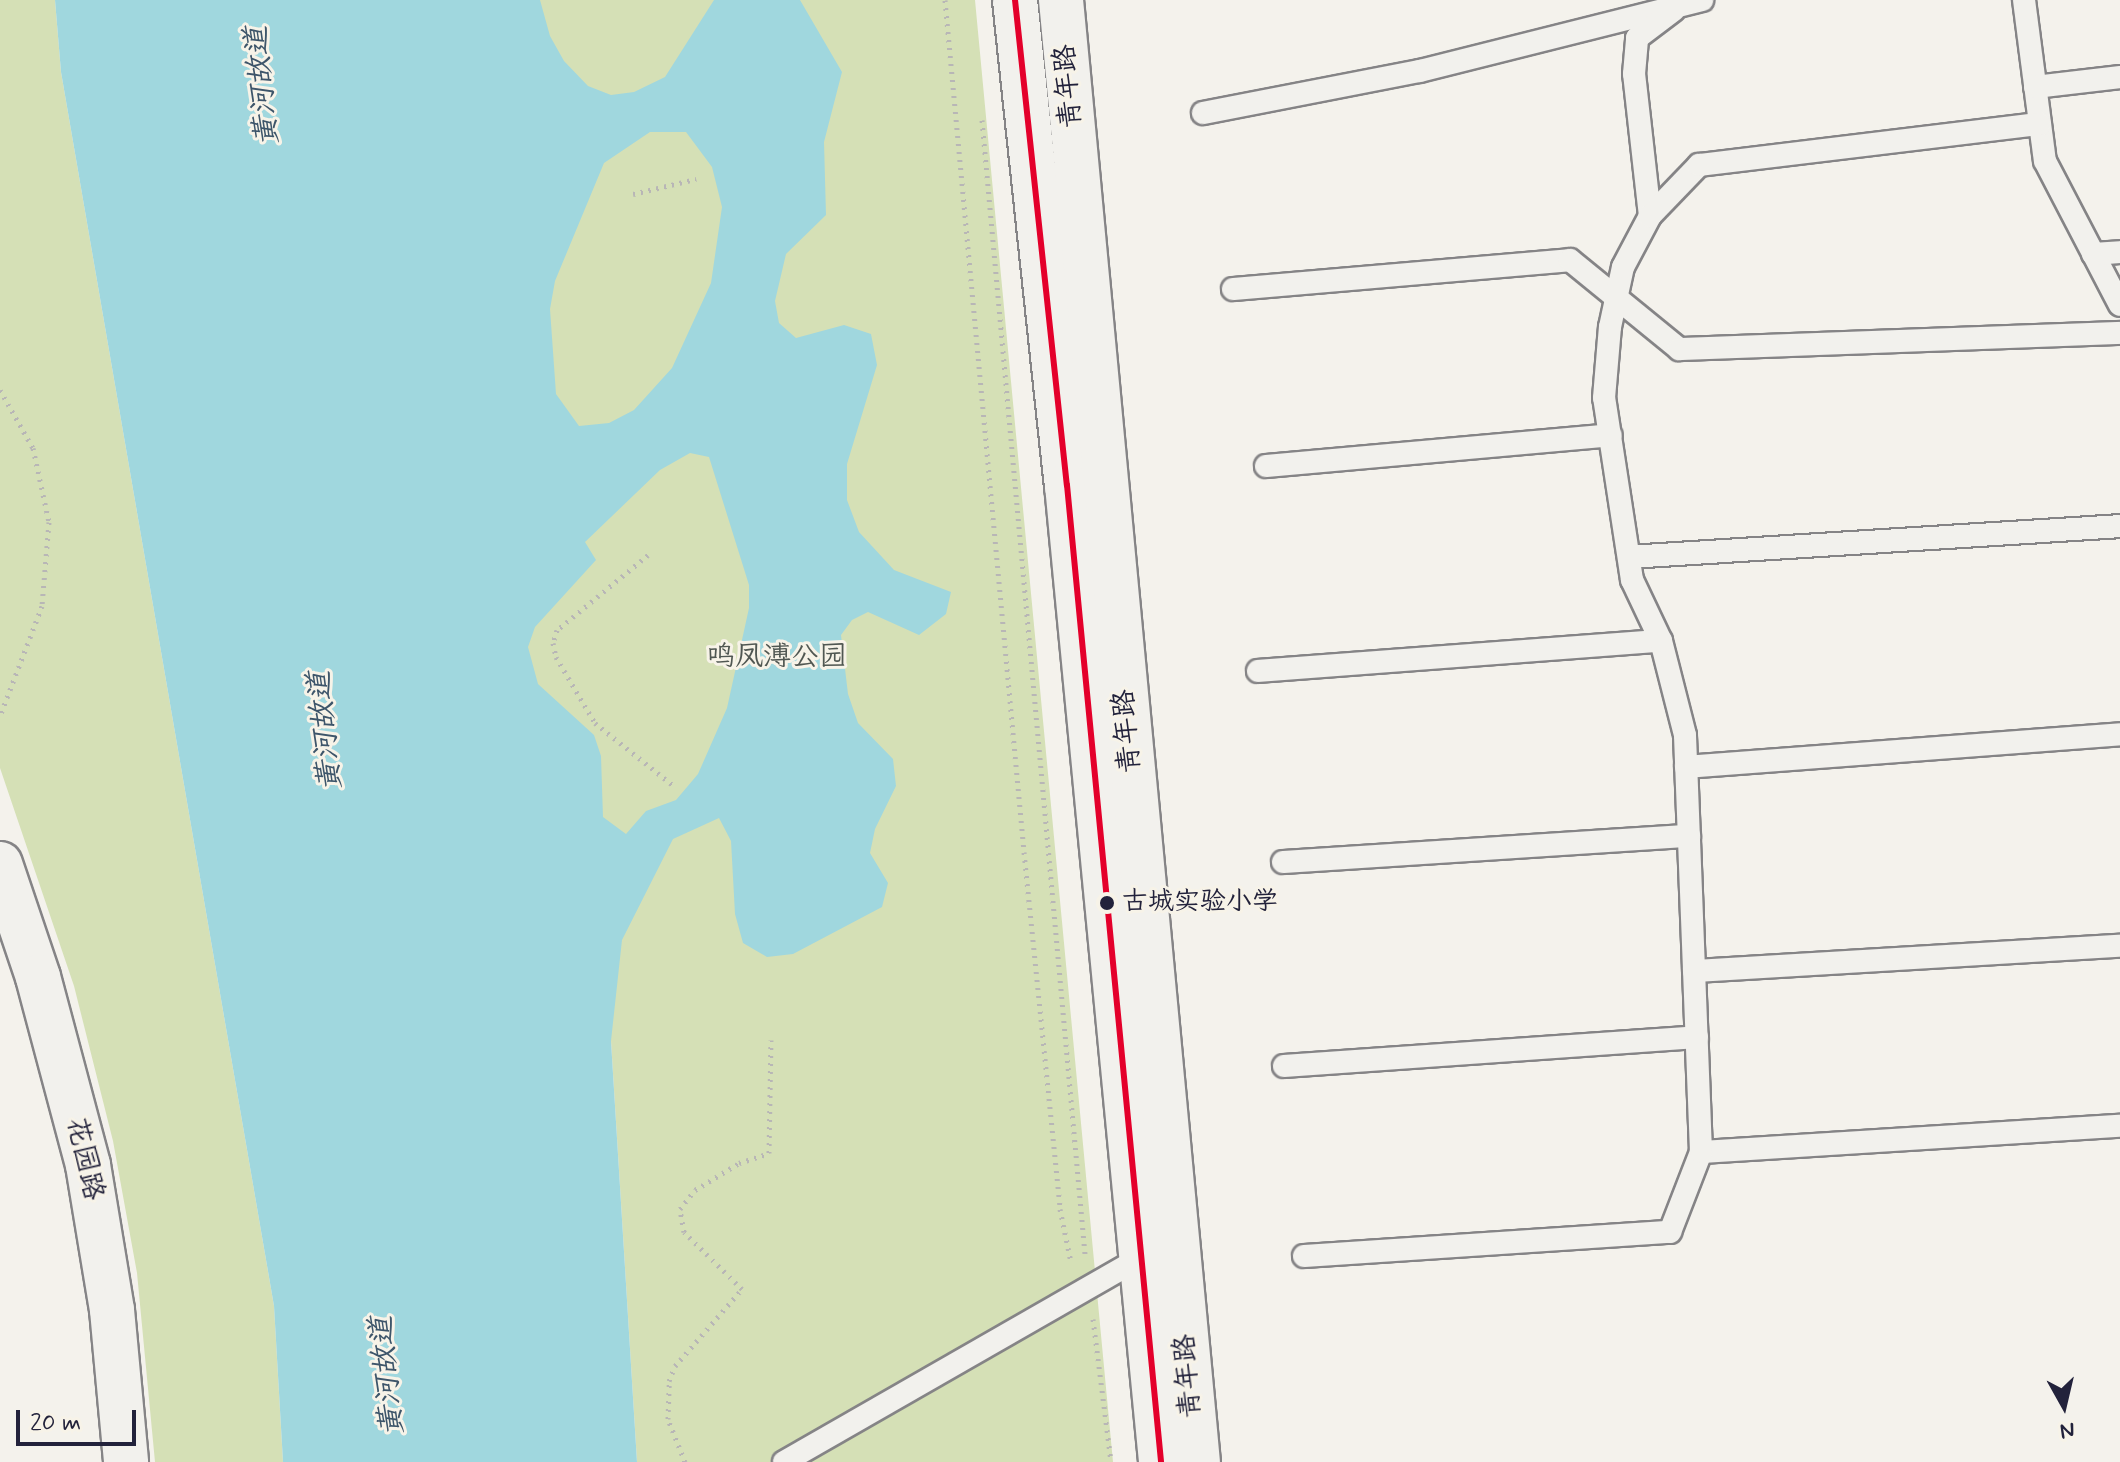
<!DOCTYPE html>
<html>
<head>
<meta charset="utf-8">
<style>
	body { margin:0 }
	#map { position:relative; width:2120px; height:1462px; overflow:hidden; background:#f4f2ec; font-family:Mynerve,"LXGW WenKai TC",sans-serif }
	div>[style] { position:absolute }
	.green>* { inset:0; background:#d5e0b6 }
	.water>* { inset:0; background:#a0d7de }
	.path>* { height:5px; margin-top:-2.5px; transform-origin:0; background:repeating-linear-gradient(90deg,#b8b6b6 0 2px,transparent 0 8px) }
	.roads { filter:drop-shadow(2px 0 #858486) drop-shadow(-2px 0 #858486) drop-shadow(0 2px #858486) drop-shadow(0 -2px #858486) }
	.lane>* { height:22px; margin:-11px; padding:0 11px; transform-origin:11px; border-radius:11px; background:#f2f1ed }
	.street>* { height:44px; margin:-22px; padding:0 22px; transform-origin:22px; border-radius:22px; background:#f2f1ed }
	.secondary>* { height:44px; margin:-22px; padding:0 22px; transform-origin:22px; border-radius:22px; background:#f2f1ed }
	.bus-1>* { height:6px; margin:-3px; padding:0 3px; transform-origin:3px; border-radius:3px; background:#e4002b }
	.dots>* { width:22px; height:22px; translate:-50% -50%; box-sizing:border-box; border:4px solid #f7f3e8; border-radius:50% }
	span { translate:-50% -50%; white-space:nowrap; text-align:center; line-height:1.15; -webkit-text-stroke:6px #f7f3e8; paint-order:stroke }
	.bus-label { font-size:26px; color:#22223b }
	.left { translate:0 -50%; text-align:left }
	.street-label { font-size:28px; color:#22223b }
	.park-label { font-size:28px; color:#505752 }
	.water-label { font-size:30px; color:#3d556a; font-style:italic }
	.north { position:absolute; left:2024px; top:1366px; width:80px; height:80px; -webkit-text-stroke:6px #f7f3e8; paint-order:stroke; rotate:172deg; font-size:22px; font-weight:700; line-height:32px; text-align:center; color:#22223b }
	.north::after { content:''; display:block; margin:auto; width:28px; height:36px; background:#22223b; clip-path:polygon(50% 0,100% 100%,50% 72%,0 100%) }
	.scale { position:absolute; left:16px; top:1410px; width:120px; height:36px; box-sizing:border-box; border:4px solid #22223b; border-top:0; padding-left:10px; font-size:24px; line-height:28px; white-space:nowrap; color:#22223b; -webkit-text-stroke:6px #f7f3e8; paint-order:stroke }
</style>
</head>
<body>
<div id="map">
	<div class="green">
		<div style="clip-path:polygon(0 0,55px 0,61px 72px,274px 1306px,283px 1462px,155px 1462px,137px 1273px,113px 1141px,74px 986px,0 768px)"></div>
		<div style="clip-path:polygon(495px 0,975px 0,1113px 1462px,637px 1462px,611px 1041px,509px 656px)"></div>
	</div>
	<div class="water">
		<div style="clip-path:polygon(evenodd,55px 0,540px 0,550px 36px,564px 61px,588px 86px,611px 95px,634px 92px,665px 77px,714px 0,800px 0,842px 72px,824px 142px,826px 215px,786px 254px,775px 301px,779px 323px,796px 338px,844px 325px,871px 334px,877px 365px,847px 464px,847px 500px,859px 532px,894px 570px,951px 592px,946px 614px,919px 635px,868px 612px,852px 620px,841px 635px,848px 694px,858px 723px,893px 759px,896px 786px,875px 829px,870px 853px,888px 883px,882px 907px,793px 954px,767px 957px,743px 943px,735px 914px,731px 841px,719px 818px,673px 839px,622px 940px,611px 1041px,637px 1462px,283px 1462px,274px 1306px,61px 72px,55px 0,650px 132px,686px 132px,712px 167px,722px 207px,711px 283px,672px 368px,634px 410px,609px 423px,579px 426px,556px 394px,550px 309px,555px 281px,604px 163px,650px 132px,55px 0,690px 453px,709px 457px,749px 585px,749px 608px,727px 708px,698px 774px,676px 800px,646px 811px,626px 834px,603px 817px,601px 756px,594px 735px,538px 684px,528px 647px,535px 627px,596px 560px,585px 542px,660px 470px,690px 453px)"></div>
	</div>
	<div class="path">
		<div style="left:945px;top:0;width:856px;rotate:84.7deg"></div>
		<div style="left:1024px;top:852px;width:359px;rotate:84.2deg"></div>
		<div style="left:1060px;top:1209px;width:54px;rotate:78.3deg"></div>
		<div style="left:982px;top:120px;width:1139px;rotate:84.81deg"></div>
		<div style="left:633px;top:194px;width:65px;rotate:-13.4deg"></div>
		<div style="left:0;top:390px;width:67px;rotate:60.4deg"></div>
		<div style="left:33px;top:448px;width:76px;rotate:77.8deg"></div>
		<div style="left:49px;top:522px;width:84px;rotate:94.8deg"></div>
		<div style="left:42px;top:606px;width:118px;rotate:110.9deg"></div>
		<div style="left:648px;top:555px;width:118px;rotate:140.5deg"></div>
		<div style="left:557px;top:630px;width:14px;rotate:107deg"></div>
		<div style="left:553px;top:643px;width:14px;rotate:78deg"></div>
		<div style="left:556px;top:657px;width:77px;rotate:59.4deg"></div>
		<div style="left:595px;top:723px;width:101px;rotate:38.6deg"></div>
		<div style="left:1093px;top:1319px;width:144px;rotate:82.8deg"></div>
		<div style="left:685px;top:1462px;width:46px;rotate:-111.6deg"></div>
		<div style="left:668px;top:1419px;width:38px;rotate:-88deg"></div>
		<div style="left:669px;top:1381px;width:16px;rotate:-68deg"></div>
		<div style="left:675px;top:1366px;width:102px;rotate:-49deg"></div>
		<div style="left:742px;top:1289px;width:81px;rotate:-135.5deg"></div>
		<div style="left:684px;top:1232px;width:23px;rotate:-100deg"></div>
		<div style="left:680px;top:1209px;width:24px;rotate:-52deg"></div>
		<div style="left:695px;top:1190px;width:52px;rotate:-31.5deg"></div>
		<div style="left:739px;top:1163px;width:32px;rotate:-18deg"></div>
		<div style="left:769px;top:1153px;width:113px;rotate:-89deg"></div>
	</div>
	<div class="roads">
		<div class="lane">
			<div style="left:2024px;top:0;width:162px;rotate:82.6deg"></div>
			<div style="left:2045px;top:161px;width:162px;rotate:62.5deg"></div>
			<div style="left:2035px;top:87px;width:86px;rotate:-6.7deg"></div>
			<div style="left:1203px;top:113px;width:221px;rotate:-11deg"></div>
			<div style="left:1420px;top:71px;width:291px;rotate:-14.1deg"></div>
			<div style="left:1650px;top:216px;width:143px;rotate:-96.4deg"></div>
			<div style="left:1634px;top:74px;width:36px;rotate:-85deg"></div>
			<div style="left:1637px;top:38px;width:46px;rotate:-37.1deg"></div>
			<div style="left:2093px;top:254px;width:27px;rotate:-4deg"></div>
			<div style="left:1233px;top:289px;width:338px;rotate:-4.9deg"></div>
			<div style="left:1570px;top:260px;width:141px;rotate:39.2deg"></div>
			<div style="left:1679px;top:349px;width:441px;rotate:-2.1deg"></div>
			<div style="left:1266px;top:466px;width:346px;rotate:-5.1deg"></div>
			<div style="left:1629px;top:557px;width:492px;rotate:-3.6deg"></div>
			<div style="left:1258px;top:671px;width:404px;rotate:-4.3deg"></div>
			<div style="left:1686px;top:767px;width:435px;rotate:-4.3deg"></div>
			<div style="left:1283px;top:862px;width:407px;rotate:-3.7deg"></div>
			<div style="left:1694px;top:971px;width:427px;rotate:-3.4deg"></div>
			<div style="left:1284px;top:1066px;width:414px;rotate:-4deg"></div>
			<div style="left:1701px;top:1152px;width:420px;rotate:-3.6deg"></div>
			<div style="left:1304px;top:1256px;width:367px;rotate:-3.8deg"></div>
			<div style="left:1670px;top:1232px;width:86px;rotate:-68.8deg"></div>
			<div style="left:1701px;top:1152px;width:417px;rotate:-92.2deg"></div>
			<div style="left:1685px;top:735px;width:97px;rotate:-104.3deg"></div>
			<div style="left:1661px;top:641px;width:68px;rotate:-115.4deg"></div>
			<div style="left:1632px;top:580px;width:184px;rotate:-98.7deg"></div>
			<div style="left:1604px;top:398px;width:71px;rotate:-85.2deg"></div>
			<div style="left:1610px;top:327px;width:61px;rotate:-77.8deg"></div>
			<div style="left:1623px;top:267px;width:58px;rotate:-62.1deg"></div>
			<div style="left:1650px;top:216px;width:71px;rotate:-46.1deg"></div>
			<div style="left:1699px;top:165px;width:343px;rotate:-6.9deg"></div>
			<div style="left:784px;top:1462px;width:409px;rotate:-29.8deg"></div>
		</div>
		<div class="street">
			<div style="left:0;top:864px;width:119px;rotate:71.4deg"></div>
			<div style="left:38px;top:977px;width:195px;rotate:75.1deg"></div>
			<div style="left:88px;top:1165px;width:147px;rotate:80.6deg"></div>
			<div style="left:112px;top:1310px;width:153px;rotate:84.7deg"></div>
		</div>
		<div class="secondary">
			<div style="left:1015px;top:0;width:488px;rotate:83.9deg"></div>
			<div style="left:1067px;top:485px;width:982px;rotate:84.5deg"></div>
			<div style="left:1061px;top:0;width:1468px;rotate:84.65deg"></div>
		</div>
	</div>
	<div class="bus-1">
		<div style="left:1015px;top:0;width:488px;rotate:83.9deg"></div>
		<div style="left:1067px;top:485px;width:982px;rotate:84.5deg"></div>
	</div>
	<div class="dots">
		<div style="left:1107px;top:903px;background:#22223b"></div>
	</div>
	<div class="bus-label">
		<span class="left" style="left:1122px;top:903px">古城实验小学</span>
	</div>
	<div class="street-label">
		<span style="left:1069px;top:86px;rotate:-95deg">青年路</span>
		<span style="left:1128px;top:731px;rotate:-95deg">青年路</span>
		<span style="left:84px;top:1159px;rotate:77deg">花园路</span>
		<span style="left:1189px;top:1376px;rotate:-95deg">青年路</span>
	</div>
	<div class="park-label">
		<span style="left:777px;top:658px">鸣凤溥公园</span>
	</div>
	<div class="water-label">
		<span style="left:263px;top:86px;rotate:-96deg">黄河故道</span>
		<span style="left:326px;top:731px;rotate:-96deg">黄河故道</span>
		<span style="left:388px;top:1376px;rotate:-96deg">黄河故道</span>
	</div>
	<div class="north">N</div>
	<div class="scale">20 m</div>
</div>
</body>
</html>
